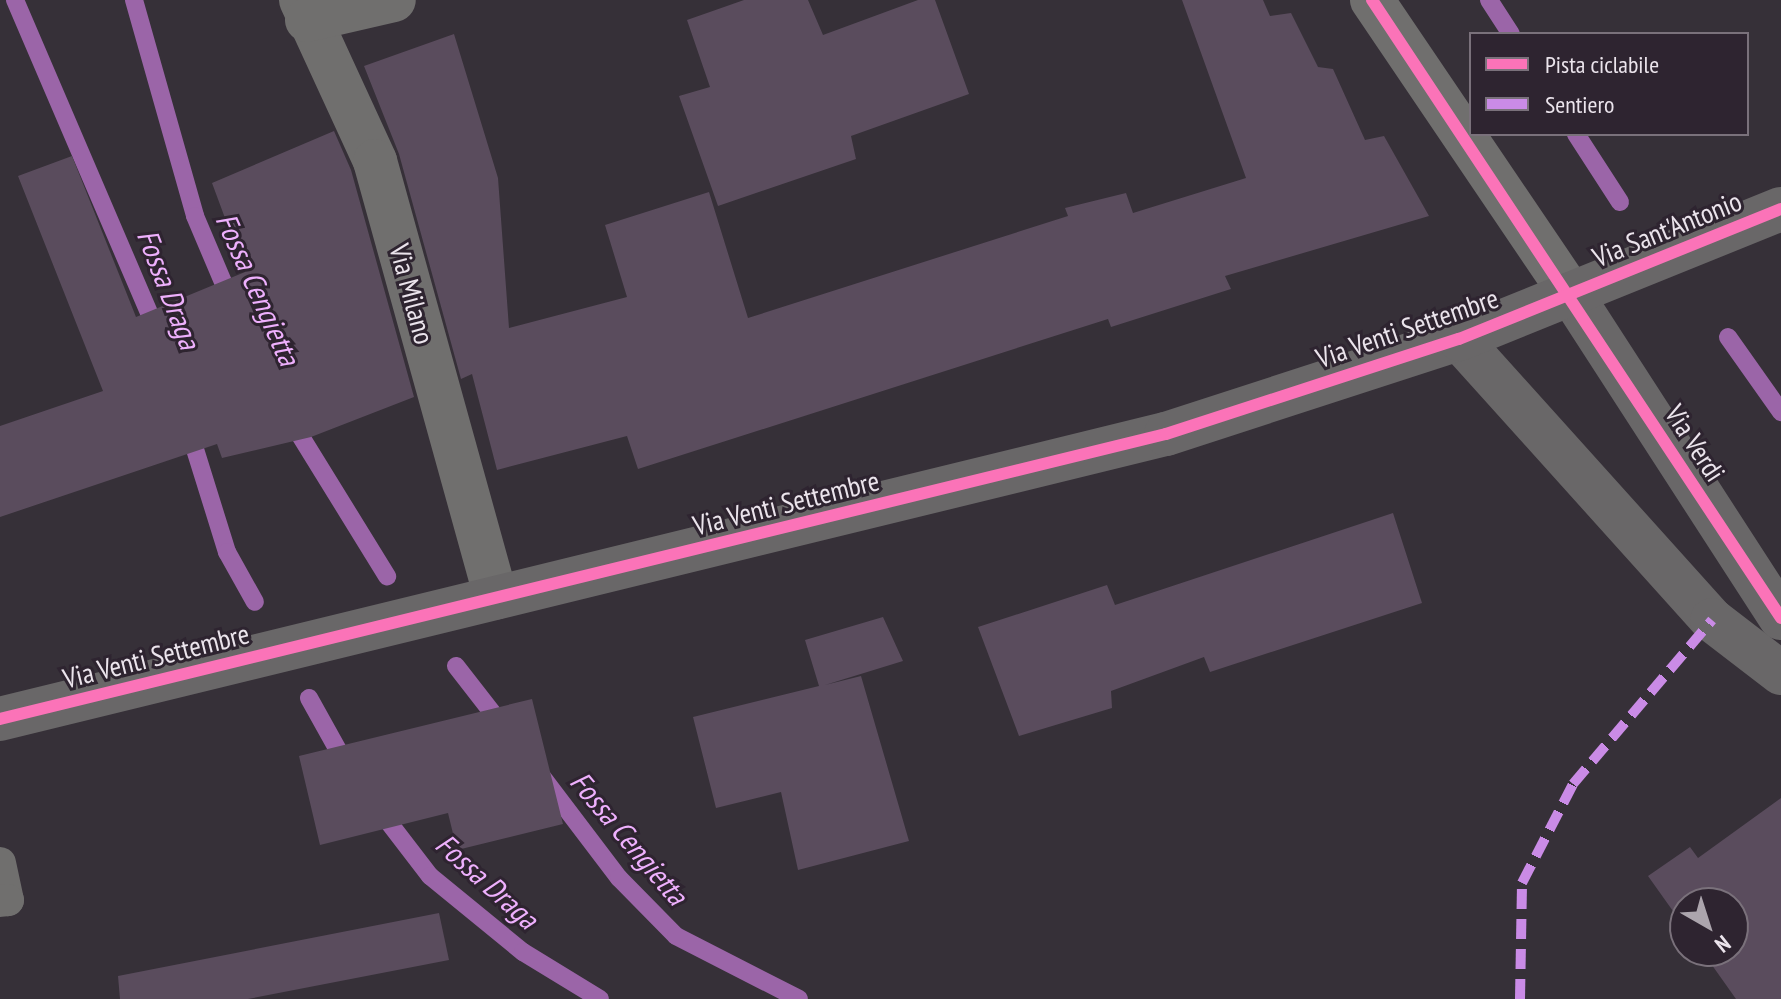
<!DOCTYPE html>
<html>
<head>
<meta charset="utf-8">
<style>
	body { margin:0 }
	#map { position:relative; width:1781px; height:999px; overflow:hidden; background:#363038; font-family:"PT Sans Narrow",sans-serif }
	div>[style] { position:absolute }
	.stream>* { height:18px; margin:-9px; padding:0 9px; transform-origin:9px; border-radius:9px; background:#9b65a8 }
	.building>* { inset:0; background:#5a4c5d }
	.lane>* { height:32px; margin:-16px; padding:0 16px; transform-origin:16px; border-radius:16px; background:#706f6e }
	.street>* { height:44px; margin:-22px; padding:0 22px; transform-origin:22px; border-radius:22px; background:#706f6e }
	.secondary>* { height:44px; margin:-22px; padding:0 22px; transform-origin:22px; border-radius:22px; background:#696768 }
	.quiet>* { height:10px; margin-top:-5px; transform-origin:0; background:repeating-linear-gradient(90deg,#ca8be6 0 20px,transparent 0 30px) }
	.cycleway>* { height:12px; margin:-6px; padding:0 6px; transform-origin:6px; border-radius:6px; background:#fb73b8 }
	span { translate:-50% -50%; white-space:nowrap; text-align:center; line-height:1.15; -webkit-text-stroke:6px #2e2430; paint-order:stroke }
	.street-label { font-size:28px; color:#ebe4ec }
	.water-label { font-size:30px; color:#eeb0fd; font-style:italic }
	.legend { position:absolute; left:1469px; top:32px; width:280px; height:104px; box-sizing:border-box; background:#2e2430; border:2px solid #7a717b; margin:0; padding:10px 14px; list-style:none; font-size:24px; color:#ebe4ec }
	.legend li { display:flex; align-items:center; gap:16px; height:40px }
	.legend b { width:40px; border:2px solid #7a717b }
	.north { position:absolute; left:1669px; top:887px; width:80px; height:80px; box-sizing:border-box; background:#2e2430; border:2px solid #7a717b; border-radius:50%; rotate:141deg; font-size:22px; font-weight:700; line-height:32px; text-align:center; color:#ebe4ec }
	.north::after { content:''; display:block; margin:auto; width:28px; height:36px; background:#aca5ad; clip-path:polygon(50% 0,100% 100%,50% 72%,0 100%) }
</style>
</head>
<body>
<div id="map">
	<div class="stream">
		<div style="left:15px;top:0;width:362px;rotate:66.8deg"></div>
		<div style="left:134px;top:0;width:224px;rotate:74.2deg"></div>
		<div style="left:195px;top:216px;width:95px;rotate:67deg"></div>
		<div style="left:1489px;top:0;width:40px;rotate:57.1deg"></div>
		<div style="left:1576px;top:134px;width:81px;rotate:57.1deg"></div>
		<div style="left:1728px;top:337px;width:92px;rotate:54.8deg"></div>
		<div style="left:290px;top:419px;width:185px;rotate:58.3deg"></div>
		<div style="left:189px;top:430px;width:128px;rotate:72.7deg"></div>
		<div style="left:227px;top:552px;width:57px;rotate:60.8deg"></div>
		<div style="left:456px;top:666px;width:80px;rotate:52.1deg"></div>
		<div style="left:309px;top:698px;width:80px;rotate:60.9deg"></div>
		<div style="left:543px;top:778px;width:126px;rotate:52.8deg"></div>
		<div style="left:619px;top:878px;width:81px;rotate:45.5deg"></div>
		<div style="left:676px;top:936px;width:138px;rotate:27.1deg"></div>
		<div style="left:377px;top:807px;width:87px;rotate:52.5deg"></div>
		<div style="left:430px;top:876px;width:120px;rotate:39.3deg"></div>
		<div style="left:523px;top:952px;width:90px;rotate:31.4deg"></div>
	</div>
	<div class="building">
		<div style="clip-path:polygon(744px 0,808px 0,823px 35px,918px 0,935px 0,969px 94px,851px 136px,856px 159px,718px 206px,679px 96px,710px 87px,687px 20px)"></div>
		<div style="clip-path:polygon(1182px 0,1263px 0,1270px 16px,1291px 13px,1318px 67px,1333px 69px,1365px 140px,1384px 136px,1429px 216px,1225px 276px,1231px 289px,1111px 327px,1108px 319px,638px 469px,627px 436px,497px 470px,472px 374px,461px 379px,399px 154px,364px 66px,454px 34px,498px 178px,509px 328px,627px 297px,605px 225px,709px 192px,748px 318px,1068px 216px,1065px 208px,1126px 193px,1133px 213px,1246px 178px)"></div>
		<div style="clip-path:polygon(334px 131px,351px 170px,414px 397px,311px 437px,222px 458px,217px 444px,0 517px,0 426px,103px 391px,18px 176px,72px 156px,136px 317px,245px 272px,212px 183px)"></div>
		<div style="clip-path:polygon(1393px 513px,1422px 603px,1210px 672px,1204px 657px,1111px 691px,1112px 708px,1019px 736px,978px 627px,1107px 585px,1115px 605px)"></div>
		<div style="clip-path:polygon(883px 617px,903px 661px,825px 685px,861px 676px,909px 841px,798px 870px,781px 792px,716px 808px,693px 717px,819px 686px,805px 640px)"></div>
		<div style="clip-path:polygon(532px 699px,563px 824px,457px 850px,448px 813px,320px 845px,299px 756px)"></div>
		<div style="clip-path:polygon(1781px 798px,1781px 999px,1736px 999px,1702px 951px,1733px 951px,1733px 903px,1685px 903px,1685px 928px,1648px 876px,1690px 847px,1698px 858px)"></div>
		<div style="clip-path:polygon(439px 913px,449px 960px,248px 999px,120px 999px,118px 976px)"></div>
	</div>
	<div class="lane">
		<div style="left:0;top:863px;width:38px;rotate:78deg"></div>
		<div style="left:8px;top:900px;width:8px;rotate:173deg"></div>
	</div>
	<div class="street">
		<div style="left:301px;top:0;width:177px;rotate:65.3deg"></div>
		<div style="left:375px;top:161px;width:453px;rotate:74.5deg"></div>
		<div style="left:1372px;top:0;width:355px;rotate:55.9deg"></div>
		<div style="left:307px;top:20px;width:89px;rotate:-12.9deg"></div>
	</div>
	<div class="secondary">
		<div style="left:1571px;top:294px;width:386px;rotate:57.1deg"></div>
		<div style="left:1459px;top:339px;width:378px;rotate:48deg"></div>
		<div style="left:1712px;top:620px;width:87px;rotate:37.5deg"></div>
		<div style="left:0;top:719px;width:1200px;rotate:-13.74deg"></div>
		<div style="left:1166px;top:434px;width:308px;rotate:-18deg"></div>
		<div style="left:1459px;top:339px;width:347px;rotate:-22deg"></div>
	</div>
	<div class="quiet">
		<div style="left:1520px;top:999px;width:116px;rotate:-89deg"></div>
		<div style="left:1522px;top:883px;width:111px;rotate:-62.7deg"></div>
		<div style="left:1573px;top:784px;width:215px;rotate:-49.7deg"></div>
	</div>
	<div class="cycleway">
		<div style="left:1372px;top:0;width:741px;rotate:56.5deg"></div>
		<div style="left:0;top:719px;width:1200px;rotate:-13.74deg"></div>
		<div style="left:1166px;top:434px;width:308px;rotate:-18deg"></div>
		<div style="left:1459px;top:339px;width:347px;rotate:-22deg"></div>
	</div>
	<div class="street-label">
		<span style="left:1667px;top:229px;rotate:-22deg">Via Sant'Antonio</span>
		<span style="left:412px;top:294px;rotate:75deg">Via Milano</span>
		<span style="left:1407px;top:328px;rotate:-19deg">Via Venti Settembre</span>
		<span style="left:1695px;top:443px;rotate:57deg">Via Verdi</span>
		<span style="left:786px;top:503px;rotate:-14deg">Via Venti Settembre</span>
		<span style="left:156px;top:656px;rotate:-14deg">Via Venti Settembre</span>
	</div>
	<div class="water-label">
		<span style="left:169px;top:289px;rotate:69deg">Fossa Draga</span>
		<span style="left:258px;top:289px;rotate:66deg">Fossa Cengietta</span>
		<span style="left:629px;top:838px;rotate:50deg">Fossa Cengietta</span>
		<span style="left:487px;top:881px;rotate:42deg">Fossa Draga</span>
	</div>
	<ul class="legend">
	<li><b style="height:10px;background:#fb73b8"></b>Pista ciclabile</li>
	<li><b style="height:10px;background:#ca8be6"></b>Sentiero</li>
	</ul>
	<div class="north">N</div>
</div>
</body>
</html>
